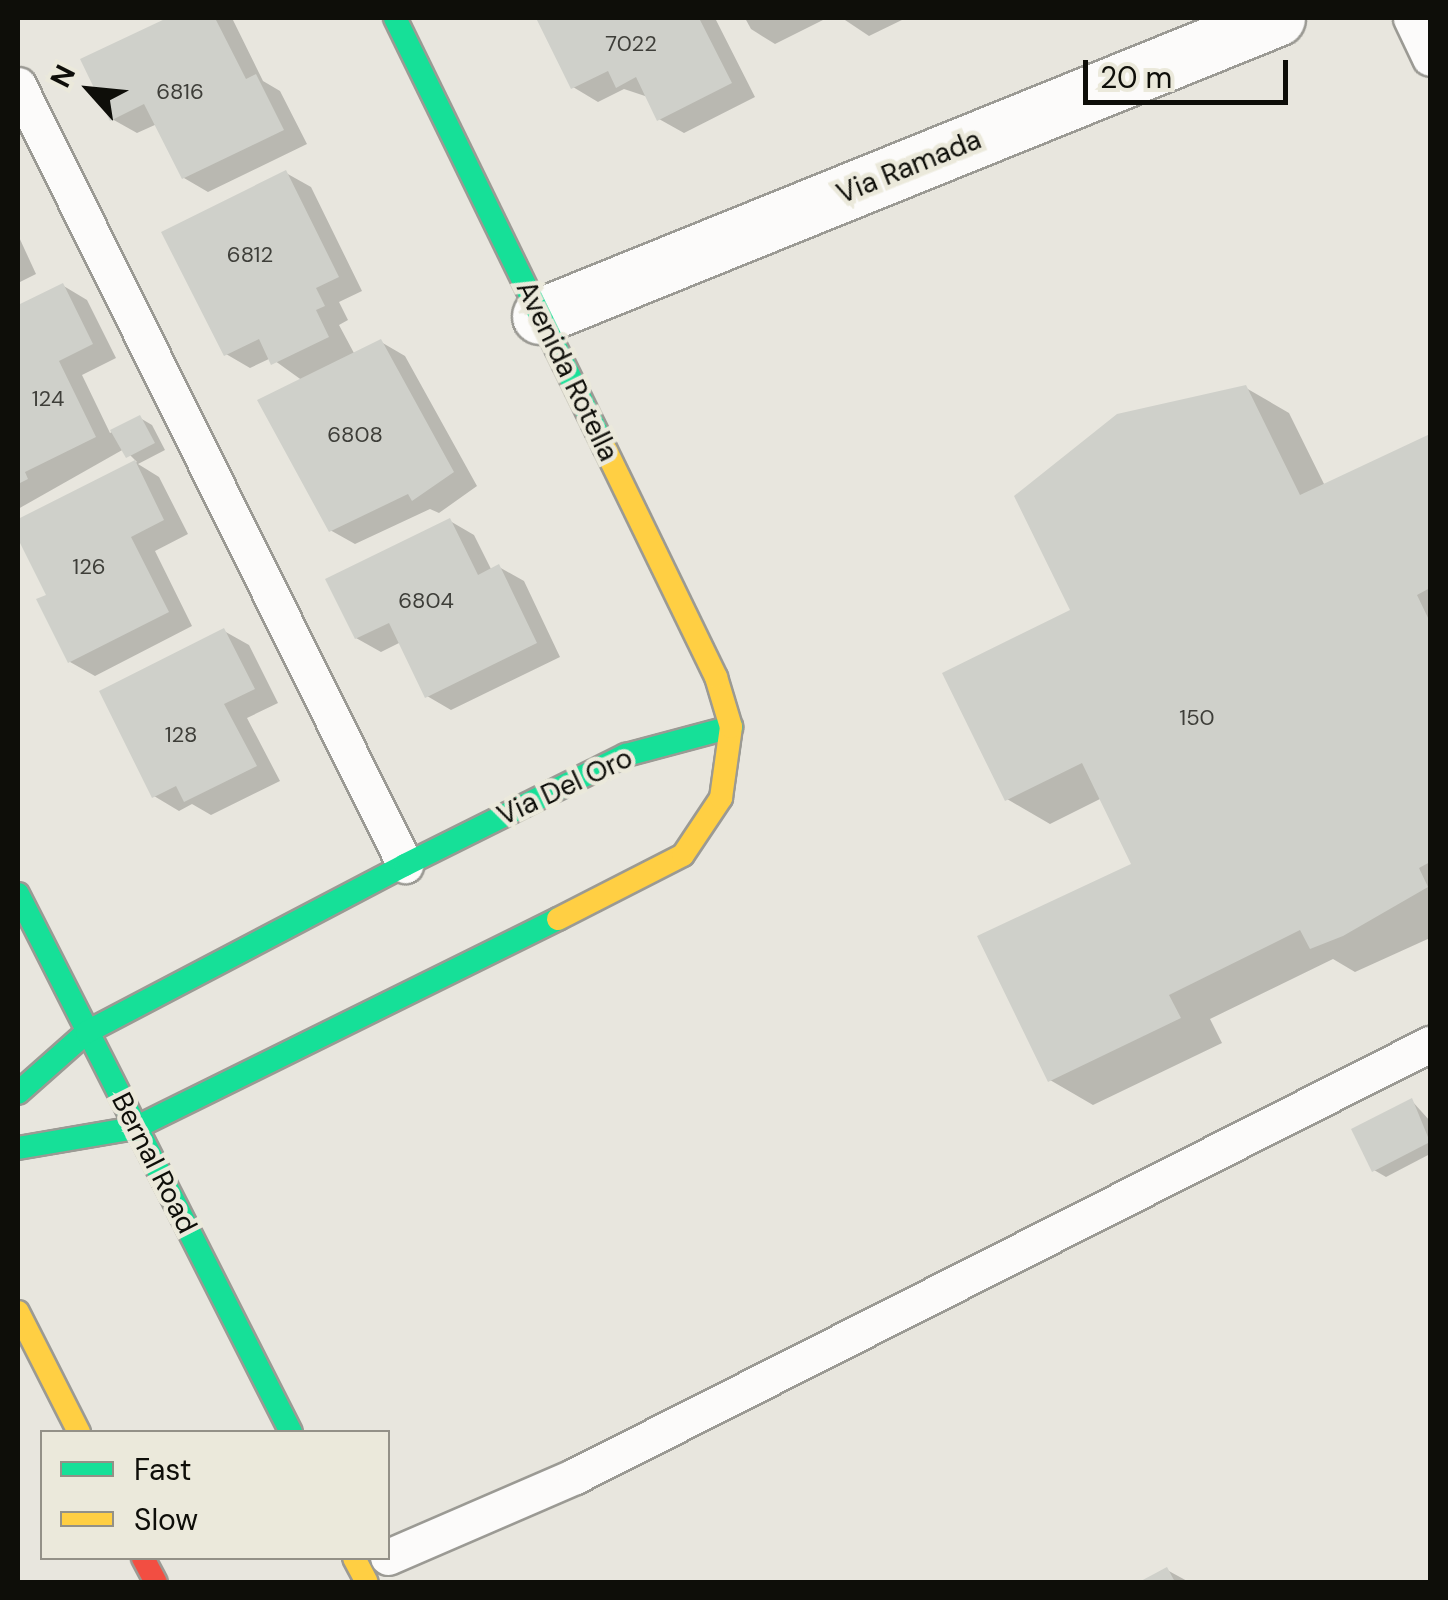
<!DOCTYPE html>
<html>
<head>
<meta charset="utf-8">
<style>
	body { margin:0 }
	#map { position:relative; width:1448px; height:1600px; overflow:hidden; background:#e8e6de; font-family:"DM Sans",sans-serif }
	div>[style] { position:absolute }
	.shadow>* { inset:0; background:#0003 }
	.building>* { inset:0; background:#cfd0ca }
	.roads { filter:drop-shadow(2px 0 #9b9a94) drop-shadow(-2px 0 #9b9a94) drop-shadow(0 2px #9b9a94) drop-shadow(0 -2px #9b9a94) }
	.lane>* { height:35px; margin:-17.5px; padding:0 17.5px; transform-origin:17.5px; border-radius:17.5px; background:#fcfbfa }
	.street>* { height:55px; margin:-27.5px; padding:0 27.5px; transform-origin:27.5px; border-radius:27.5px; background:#fcfbfa }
	.fast>* { height:22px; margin:-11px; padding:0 11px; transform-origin:11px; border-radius:11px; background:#16e098 }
	.slow>* { height:22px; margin:-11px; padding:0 11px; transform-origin:11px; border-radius:11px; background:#ffcf43 }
	.jam>* { height:22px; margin:-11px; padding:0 11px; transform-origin:11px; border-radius:11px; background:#f24e42 }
	span { translate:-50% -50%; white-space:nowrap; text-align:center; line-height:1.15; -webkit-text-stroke:9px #ebe9db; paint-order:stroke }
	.number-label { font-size:22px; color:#3e3e39 }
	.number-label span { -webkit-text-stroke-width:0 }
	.street-label { font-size:28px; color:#0e0e09 }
	.frame { position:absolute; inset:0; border:20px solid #0e0e09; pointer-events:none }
	.legend { position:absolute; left:40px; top:1430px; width:350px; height:130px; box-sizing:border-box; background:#ebe9db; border:2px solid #939187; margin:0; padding:12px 18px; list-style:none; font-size:30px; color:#0e0e09 }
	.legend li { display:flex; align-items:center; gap:20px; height:50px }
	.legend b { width:50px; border:2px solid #939187 }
	.north { position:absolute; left:40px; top:40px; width:100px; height:100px; -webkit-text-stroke:8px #ebe9db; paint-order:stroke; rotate:297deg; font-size:28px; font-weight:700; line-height:40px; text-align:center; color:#0e0e09 }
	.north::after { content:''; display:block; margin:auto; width:35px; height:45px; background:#0e0e09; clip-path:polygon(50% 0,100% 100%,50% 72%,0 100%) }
	.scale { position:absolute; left:1083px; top:60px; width:205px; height:45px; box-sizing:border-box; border:5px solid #0e0e09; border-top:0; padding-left:12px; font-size:30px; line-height:35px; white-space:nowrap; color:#0e0e09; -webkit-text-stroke:8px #ebe9db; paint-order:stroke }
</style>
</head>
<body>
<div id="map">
	<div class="shadow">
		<div style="clip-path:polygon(172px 18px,232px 18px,263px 81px,280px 91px,307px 144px,208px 192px,184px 178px,157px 124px,137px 133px,112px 119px,84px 60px)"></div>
		<div style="clip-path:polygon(539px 18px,715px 18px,755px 97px,684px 133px,659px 119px,648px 97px,624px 89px,598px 102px,573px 87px)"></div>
		<div style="clip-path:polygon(745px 18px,827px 18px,775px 44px,751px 29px)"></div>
		<div style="clip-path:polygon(842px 18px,906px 18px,869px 36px)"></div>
		<div style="clip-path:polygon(286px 173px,311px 187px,362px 291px,339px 302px,348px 320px,339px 325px,355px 355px,381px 342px,405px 356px,477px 486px,439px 513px,430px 509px,355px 544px,330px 530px,303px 381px,271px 358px,250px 368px,226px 354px)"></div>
		<div style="clip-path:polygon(18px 235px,36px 274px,18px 283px)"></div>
		<div style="clip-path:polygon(62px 285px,87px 300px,116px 358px,82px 375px,110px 433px,140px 418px,152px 425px,165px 450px,138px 464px,159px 477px,188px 534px,155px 551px,192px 626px,95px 676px,70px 662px,49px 596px,18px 533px,18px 521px,137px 462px,124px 449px,18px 509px,18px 307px)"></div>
		<div style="clip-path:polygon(1246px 388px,1289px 413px,1325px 486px,1430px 436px,1430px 938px,1355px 972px,1333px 959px,1210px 1019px,1222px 1043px,1093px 1105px,1050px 1080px,1135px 865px,1102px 798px,1050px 824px,1007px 799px,1073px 612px)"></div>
		<div style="clip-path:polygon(450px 521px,474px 535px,492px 571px,499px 567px,524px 581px,560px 657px,451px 710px,427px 696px,401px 642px,381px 652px,356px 638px)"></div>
		<div style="clip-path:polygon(224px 631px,249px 645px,278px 703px,247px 718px,280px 781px,211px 815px,192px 804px,179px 811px,154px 796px)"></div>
		<div style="clip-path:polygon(1412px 1101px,1430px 1121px,1430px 1154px,1386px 1177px,1374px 1170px)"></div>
		<div style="clip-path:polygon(1167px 1570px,1189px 1582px,1144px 1582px)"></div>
	</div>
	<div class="building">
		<div style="clip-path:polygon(167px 18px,215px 18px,246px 79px,256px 74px,284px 130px,182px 179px,144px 104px,110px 121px,80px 59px)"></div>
		<div style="clip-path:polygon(536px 18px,699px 18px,732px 83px,657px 121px,636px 77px,616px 88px,608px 71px,571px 89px)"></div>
		<div style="clip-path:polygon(286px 170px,339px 277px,316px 288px,325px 306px,316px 310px,329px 337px,271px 365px,259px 339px,224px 356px,161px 232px)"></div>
		<div style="clip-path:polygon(63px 283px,93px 344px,59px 361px,96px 437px,25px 472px,28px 479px,18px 484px,18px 305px)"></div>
		<div style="clip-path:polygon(381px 339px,454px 472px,412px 501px,408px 494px,329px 532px,257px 400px)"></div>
		<div style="clip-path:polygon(1246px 385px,1300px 495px,1430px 434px,1430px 588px,1417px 595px,1430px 622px,1430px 862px,1419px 868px,1428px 887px,1343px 936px,1310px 949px,1300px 930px,1169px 995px,1181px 1018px,1048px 1082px,977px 936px,1131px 864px,1082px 763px,1005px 801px,942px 673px,1070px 610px,1014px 496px,1117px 414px)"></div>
		<div style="clip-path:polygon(140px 415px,155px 443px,126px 458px,110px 430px)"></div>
		<div style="clip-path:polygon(135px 460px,164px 520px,131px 537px,169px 612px,68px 663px,36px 599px,46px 595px,18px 539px,18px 519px)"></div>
		<div style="clip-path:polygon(450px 518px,478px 575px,499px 564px,537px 643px,425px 698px,389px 623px,355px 639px,325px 579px)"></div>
		<div style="clip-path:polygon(224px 628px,255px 689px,224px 704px,257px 766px,184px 802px,176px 786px,152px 798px,99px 691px)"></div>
		<div style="clip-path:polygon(1412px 1098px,1430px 1142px,1372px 1172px,1351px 1129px)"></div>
		<div style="clip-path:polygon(1167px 1567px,1175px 1582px,1139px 1582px)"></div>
	</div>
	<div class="roads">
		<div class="lane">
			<div style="left:1411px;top:18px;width:44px;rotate:64.6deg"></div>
			<div style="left:18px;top:85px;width:871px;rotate:63.61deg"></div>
			<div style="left:388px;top:1557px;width:204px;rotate:-23.4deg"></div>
			<div style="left:575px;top:1476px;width:958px;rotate:-26.81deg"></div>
		</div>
		<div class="street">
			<div style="left:540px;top:316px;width:795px;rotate:-22.02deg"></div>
		</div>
		<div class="fast">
			<div style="left:395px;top:18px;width:476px;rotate:64deg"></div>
			<div style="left:18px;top:894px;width:603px;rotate:63.1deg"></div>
			<div style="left:18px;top:1093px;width:92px;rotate:-41.5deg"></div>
			<div style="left:87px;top:1032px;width:359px;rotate:-27.7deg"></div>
			<div style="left:405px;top:865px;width:247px;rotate:-26.5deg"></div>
			<div style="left:626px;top:755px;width:109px;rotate:-14.9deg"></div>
			<div style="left:18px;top:1148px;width:119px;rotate:-9.7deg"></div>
			<div style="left:135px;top:1128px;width:472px;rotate:-26.3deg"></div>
		</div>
		<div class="slow">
			<div style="left:558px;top:919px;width:140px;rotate:-27.1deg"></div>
			<div style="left:683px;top:855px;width:69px;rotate:-56.3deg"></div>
			<div style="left:721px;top:798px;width:72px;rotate:-82deg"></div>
			<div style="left:731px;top:727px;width:52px;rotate:-106.7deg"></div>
			<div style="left:716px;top:677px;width:257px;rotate:-115.9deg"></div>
			<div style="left:18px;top:1312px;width:135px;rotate:63.1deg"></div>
			<div style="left:354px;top:1558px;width:27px;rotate:62deg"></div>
		</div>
		<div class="jam">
			<div style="left:143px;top:1558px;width:27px;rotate:62deg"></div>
		</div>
	</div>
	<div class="number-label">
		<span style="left:631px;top:44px">7022</span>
		<span style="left:180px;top:92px">6816</span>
		<span style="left:250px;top:255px">6812</span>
		<span style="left:48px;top:399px">124</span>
		<span style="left:355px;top:435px">6808</span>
		<span style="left:89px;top:567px">126</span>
		<span style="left:426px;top:601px">6804</span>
		<span style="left:1197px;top:718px">150</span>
		<span style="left:181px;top:735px">128</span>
	</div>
	<div class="street-label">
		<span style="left:909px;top:167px;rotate:-22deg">Via Ramada</span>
		<span style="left:567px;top:371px;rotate:64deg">Avenida Rotella</span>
		<span style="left:565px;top:787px;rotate:-25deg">Via Del Oro</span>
		<span style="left:154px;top:1163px;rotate:63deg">Bernal Road</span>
	</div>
	<div class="frame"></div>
	<ul class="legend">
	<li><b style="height:12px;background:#16e098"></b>Fast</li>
	<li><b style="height:12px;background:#ffcf43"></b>Slow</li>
	</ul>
	<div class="north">N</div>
	<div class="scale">20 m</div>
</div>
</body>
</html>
